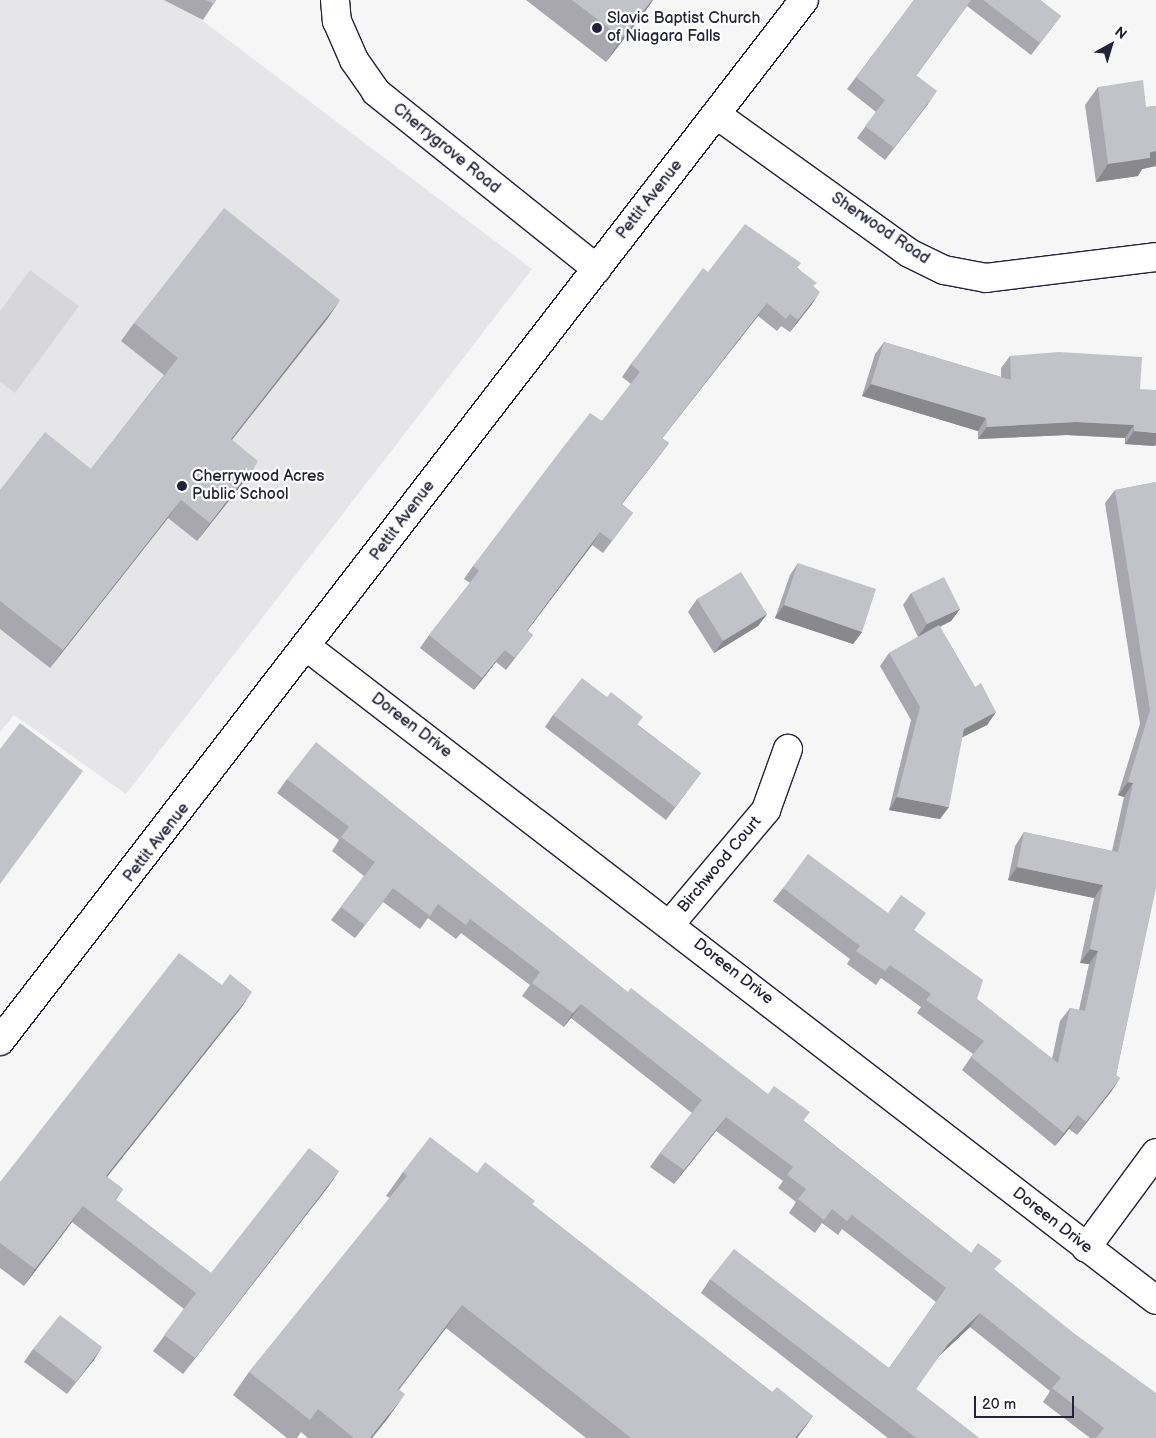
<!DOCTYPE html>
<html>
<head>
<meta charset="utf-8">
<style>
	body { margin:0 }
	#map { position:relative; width:1156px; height:1438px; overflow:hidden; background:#f6f6f7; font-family:"Balsamiq Sans",sans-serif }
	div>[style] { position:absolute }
	.built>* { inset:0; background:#e6e6e9 }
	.green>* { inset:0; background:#d7d7db }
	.roads { filter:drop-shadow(1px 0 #22223b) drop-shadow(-1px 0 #22223b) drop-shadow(0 1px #22223b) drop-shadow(0 -1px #22223b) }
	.street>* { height:28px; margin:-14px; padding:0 14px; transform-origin:14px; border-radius:14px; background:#fff }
	.wall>* { inset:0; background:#a7a7ad }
	.shaded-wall>* { inset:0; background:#88888d }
	.building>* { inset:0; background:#c2c2c9 }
	.dots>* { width:14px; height:14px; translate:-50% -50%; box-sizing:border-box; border:2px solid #fff; border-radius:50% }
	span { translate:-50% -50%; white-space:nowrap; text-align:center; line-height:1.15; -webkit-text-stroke:4.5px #fff; paint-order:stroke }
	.poi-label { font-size:16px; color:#22223b }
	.left { translate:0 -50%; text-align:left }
	.street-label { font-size:16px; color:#22223b }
	.north { position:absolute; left:1086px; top:20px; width:50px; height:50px; -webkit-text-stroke:4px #fff; paint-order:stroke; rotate:39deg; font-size:14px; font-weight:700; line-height:20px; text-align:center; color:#22223b }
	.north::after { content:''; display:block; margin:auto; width:18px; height:22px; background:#22223b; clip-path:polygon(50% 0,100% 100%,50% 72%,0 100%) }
	.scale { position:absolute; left:974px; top:1396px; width:100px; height:22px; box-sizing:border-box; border:2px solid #22223b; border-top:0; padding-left:6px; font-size:15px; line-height:18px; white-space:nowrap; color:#22223b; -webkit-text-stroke:4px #fff; paint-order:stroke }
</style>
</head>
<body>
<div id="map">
	<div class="built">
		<div style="clip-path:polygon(0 0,175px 0,532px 269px,126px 794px,14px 715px,0 732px)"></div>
	</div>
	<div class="green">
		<div style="clip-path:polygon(30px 270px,79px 306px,15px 393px,0 382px,0 311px)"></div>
	</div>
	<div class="roads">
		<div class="street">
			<div style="left:335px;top:0;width:21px;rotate:85deg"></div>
			<div style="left:337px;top:21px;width:43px;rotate:66.4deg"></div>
			<div style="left:354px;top:60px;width:39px;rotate:55deg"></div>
			<div style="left:376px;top:92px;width:283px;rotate:38.7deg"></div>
			<div style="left:717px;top:115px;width:236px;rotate:35.7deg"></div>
			<div style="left:909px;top:253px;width:39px;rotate:26deg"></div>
			<div style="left:944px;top:270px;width:43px;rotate:10.8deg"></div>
			<div style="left:986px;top:278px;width:171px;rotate:-7deg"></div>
			<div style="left:307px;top:647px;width:1071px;rotate:37.57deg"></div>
			<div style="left:671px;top:923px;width:148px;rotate:-49.9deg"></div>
			<div style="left:766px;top:810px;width:65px;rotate:-70.2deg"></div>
			<div style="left:0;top:1041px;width:1315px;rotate:-52.32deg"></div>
			<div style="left:1086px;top:1248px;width:118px;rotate:-53.6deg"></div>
		</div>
	</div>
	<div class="wall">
		<div style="clip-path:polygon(164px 0,216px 0,203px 20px)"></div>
		<div style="clip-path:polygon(526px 0,653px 0,644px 13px,606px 62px)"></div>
		<div style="clip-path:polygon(914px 0,1040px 0,1061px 16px,1031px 55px,967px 6px,916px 76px,928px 104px,885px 160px,857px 138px,876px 112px,847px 89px)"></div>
		<div style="clip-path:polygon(1098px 87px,1146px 107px,1156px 106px,1156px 166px,1142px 169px,1138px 176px,1096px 182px,1085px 105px)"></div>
		<div style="clip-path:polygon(798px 268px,814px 287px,812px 304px,790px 332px,781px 326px,777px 331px,758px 316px,662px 438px,669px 443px,622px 504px,633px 513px,603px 553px,592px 545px,527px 631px,533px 635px,506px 670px,496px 662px,474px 690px,420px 648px,429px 635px,470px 583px,464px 579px,473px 566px,602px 421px,631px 384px,622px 377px,631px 364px,708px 272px)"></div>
		<div style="clip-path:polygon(328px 318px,232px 440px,246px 479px,197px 541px,168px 518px,50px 668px,0 629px,0 490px,91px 469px,164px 375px,121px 341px,134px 323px)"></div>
		<div style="clip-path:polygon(884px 342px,1001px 377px,1001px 368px,1010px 356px,1140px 389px,1155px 446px,1125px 444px,1125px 438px,1067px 435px,978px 439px,978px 431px,862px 396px,875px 354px)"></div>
		<div style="clip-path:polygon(1156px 482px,1152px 903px,1116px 1075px,1120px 1078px,1077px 1135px,1069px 1129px,1055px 1146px,962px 1070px,973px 1054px,917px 1013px,921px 1007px,881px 978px,876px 985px,847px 964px,850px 959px,773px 901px,783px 888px,888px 913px,914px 930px,977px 999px,1052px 1059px,1060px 1021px,1070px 1008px,1079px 1010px,1089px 964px,1080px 963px,1094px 898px,1008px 880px,1015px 846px,1024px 832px,1112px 851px,1124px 797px,1118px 795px,1140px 724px,1105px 503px,1115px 490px)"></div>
		<div style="clip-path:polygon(798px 563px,862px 632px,853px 644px,775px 618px,790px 575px)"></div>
		<div style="clip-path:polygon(911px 593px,960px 609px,951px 621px,940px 627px,975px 687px,996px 712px,987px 725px,962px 737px,940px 819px,889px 810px,911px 720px,880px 666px,889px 653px,918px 637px,903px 605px)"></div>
		<div style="clip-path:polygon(697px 599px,767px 614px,758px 626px,714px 653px,688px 612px)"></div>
		<div style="clip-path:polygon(553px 715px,638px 725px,701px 773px,666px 820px,545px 727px)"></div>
		<div style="clip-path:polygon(287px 779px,628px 992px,804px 1121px,971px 1253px,995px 1270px,1156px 1438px,1090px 1438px,1043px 1402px,1050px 1391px,970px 1327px,938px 1357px,916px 1389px,979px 1438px,888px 1438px,701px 1293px,710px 1279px,889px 1368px,936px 1302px,842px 1229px,838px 1235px,822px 1223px,815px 1233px,789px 1213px,796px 1202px,778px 1188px,783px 1181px,716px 1131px,674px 1184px,650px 1167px,660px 1153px,692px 1113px,571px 1018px,564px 1027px,522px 996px,530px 985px,461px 933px,456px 939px,428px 918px,420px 929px,383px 902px,355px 938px,331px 920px,364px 876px,332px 851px,339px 840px,277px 793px)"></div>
		<div style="clip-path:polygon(241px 1008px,107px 1177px,123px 1189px,116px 1200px,211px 1273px,339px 1171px,328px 1187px,183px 1374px,153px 1351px,184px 1309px,72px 1222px,24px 1286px,0 1268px,0 1182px)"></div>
		<div style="clip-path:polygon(403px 1172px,477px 1173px,533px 1205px,772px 1392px,813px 1416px,797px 1438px,586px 1438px,446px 1328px,399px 1390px,388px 1418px,372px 1438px,308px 1438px,301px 1432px,297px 1438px,287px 1438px,233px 1395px,249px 1372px,390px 1198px,386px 1196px)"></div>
		<div style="clip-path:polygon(102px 1347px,67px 1394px,24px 1362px,33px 1349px)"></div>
	</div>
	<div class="shaded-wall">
		<div style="clip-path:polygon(652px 0,653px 0,644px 13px,606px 62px,622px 38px)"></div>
		<div style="clip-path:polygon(937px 91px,928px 104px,885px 160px,894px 148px)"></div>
		<div style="clip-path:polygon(1156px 151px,1156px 166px,1142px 169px,1138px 176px,1096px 182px,1108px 164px)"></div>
		<div style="clip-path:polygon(820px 292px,812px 304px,790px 332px,798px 320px)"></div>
		<div style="clip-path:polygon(340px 300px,328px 318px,218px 457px,231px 439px)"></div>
		<div style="clip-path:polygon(767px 303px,758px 316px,653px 450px,662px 438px)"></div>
		<div style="clip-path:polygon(871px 384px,986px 418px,978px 431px,862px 396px)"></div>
		<div style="clip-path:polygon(1076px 422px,1134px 425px,1125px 438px,1067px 435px,978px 439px,987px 427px)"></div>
		<div style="clip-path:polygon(1134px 431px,1156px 433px,1156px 444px,1155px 446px,1125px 444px)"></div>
		<div style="clip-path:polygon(669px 443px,660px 455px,612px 516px,621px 504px)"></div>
		<div style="clip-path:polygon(258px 461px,246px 479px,197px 541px,210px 523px)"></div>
		<div style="clip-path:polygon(181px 500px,168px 518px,50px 668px,63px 650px)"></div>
		<div style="clip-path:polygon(600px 532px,592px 545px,518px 643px,527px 630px)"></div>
		<div style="clip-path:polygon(784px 605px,862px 632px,853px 644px,775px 618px)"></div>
		<div style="clip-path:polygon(960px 609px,951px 621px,918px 637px,927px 624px)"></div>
		<div style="clip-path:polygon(767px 614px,758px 626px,714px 653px,723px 641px)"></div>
		<div style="clip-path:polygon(505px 650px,496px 662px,474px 690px,482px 678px)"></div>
		<div style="clip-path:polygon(996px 712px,987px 725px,955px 741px,964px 729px)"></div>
		<div style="clip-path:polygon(1128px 782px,1133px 783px,1124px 797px,1118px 795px)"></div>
		<div style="clip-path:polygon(897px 797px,949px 807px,940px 819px,889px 810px)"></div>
		<div style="clip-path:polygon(1017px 867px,1103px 885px,1094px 898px,1008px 880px)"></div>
		<div style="clip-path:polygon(1090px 949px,1098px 951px,1089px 964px,1080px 963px)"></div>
		<div style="clip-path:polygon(252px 992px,241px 1008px,95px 1192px,106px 1176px)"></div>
		<div style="clip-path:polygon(581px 1004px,571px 1018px,564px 1027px,573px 1013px)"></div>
		<div style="clip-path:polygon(1120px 1078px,1111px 1092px,1077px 1135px,1086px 1122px)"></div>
		<div style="clip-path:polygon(1078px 1115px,1069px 1129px,1055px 1146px,1064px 1133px)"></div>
		<div style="clip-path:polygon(726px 1117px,716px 1131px,674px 1184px,684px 1170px)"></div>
		<div style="clip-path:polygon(339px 1171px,328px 1187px,183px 1374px,195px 1358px)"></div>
		<div style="clip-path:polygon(83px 1206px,72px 1222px,24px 1286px,35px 1269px)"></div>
		<div style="clip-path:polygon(462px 1305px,446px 1328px,381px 1412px,398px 1389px)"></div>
		<div style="clip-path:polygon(980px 1313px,970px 1327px,938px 1357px,948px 1344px)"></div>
		<div style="clip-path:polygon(102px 1347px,94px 1360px,67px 1394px,76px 1382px)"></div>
		<div style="clip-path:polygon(405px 1394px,388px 1418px,372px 1438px,370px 1438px)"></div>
		<div style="clip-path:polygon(813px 1416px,797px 1438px,795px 1438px)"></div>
	</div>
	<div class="building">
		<div style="clip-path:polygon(206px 0,216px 0,214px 4px)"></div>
		<div style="clip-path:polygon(572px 0,652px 0,622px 38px)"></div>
		<div style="clip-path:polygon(914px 0,971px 0,916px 75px,937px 91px,894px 148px,865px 126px,885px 100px,856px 77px)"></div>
		<div style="clip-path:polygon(983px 0,1040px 0,1061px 16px,1040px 43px)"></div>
		<div style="clip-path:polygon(1143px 80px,1146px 107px,1156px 106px,1156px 151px,1150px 152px,1150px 158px,1108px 164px,1098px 87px)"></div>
		<div style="clip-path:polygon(224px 208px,340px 300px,231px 439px,258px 461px,210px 523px,181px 500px,63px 650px,0 601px,0 490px,45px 432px,91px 469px,178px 358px,134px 323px)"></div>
		<div style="clip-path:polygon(745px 224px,801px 263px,797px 268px,817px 283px,813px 286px,820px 292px,798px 320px,790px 314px,786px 319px,767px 303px,662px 438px,669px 443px,621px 504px,633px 513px,612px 541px,600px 532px,527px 630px,533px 635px,515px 658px,505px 650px,482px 678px,429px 635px,479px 571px,473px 566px,564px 446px,590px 413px,602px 421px,640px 372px,631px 364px,703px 268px,708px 272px)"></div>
		<div style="clip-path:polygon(884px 342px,1011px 380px,1010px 356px,1059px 352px,1142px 357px,1140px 389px,1156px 390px,1156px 433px,1134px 431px,1134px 425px,1076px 422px,987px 427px,986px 418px,871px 384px)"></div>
		<div style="clip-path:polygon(1156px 482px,1156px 888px,1116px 1075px,1120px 1078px,1086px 1122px,1078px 1115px,1064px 1133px,971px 1057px,984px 1041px,926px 1000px,931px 994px,890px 965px,885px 971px,856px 951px,860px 946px,783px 888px,808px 854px,888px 913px,901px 895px,926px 913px,914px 930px,983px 980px,977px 999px,1058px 1063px,1070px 1008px,1085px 1011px,1098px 951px,1090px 949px,1103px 885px,1017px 867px,1024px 832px,1118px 852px,1133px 783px,1128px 782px,1150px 710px,1115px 490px)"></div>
		<div style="clip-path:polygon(798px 563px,876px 589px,862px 632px,784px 605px)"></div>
		<div style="clip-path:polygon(741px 572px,767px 614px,723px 641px,697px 599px)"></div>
		<div style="clip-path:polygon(944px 577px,960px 609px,927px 624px,911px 593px)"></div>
		<div style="clip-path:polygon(939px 625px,975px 687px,981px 683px,996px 712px,964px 729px,949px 807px,897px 797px,920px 707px,889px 653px)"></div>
		<div style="clip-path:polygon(582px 678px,607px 697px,611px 692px,643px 717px,637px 725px,701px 773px,675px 807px,553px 715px)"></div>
		<div style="clip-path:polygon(20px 723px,83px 771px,0 884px,0 749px)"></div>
		<div style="clip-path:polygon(316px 742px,628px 992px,631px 988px,768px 1094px,774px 1086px,810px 1112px,803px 1121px,971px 1253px,978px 1243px,1002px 1261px,994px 1269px,1075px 1334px,1156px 1393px,1156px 1438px,1096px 1438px,1104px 1428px,1052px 1388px,1061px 1378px,980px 1313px,948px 1344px,916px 1389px,979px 1438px,916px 1438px,710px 1279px,734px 1249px,889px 1368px,946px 1288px,852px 1215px,847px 1221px,832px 1209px,824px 1220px,798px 1199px,806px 1189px,787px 1175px,793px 1167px,726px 1117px,684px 1170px,660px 1153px,702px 1100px,581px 1004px,573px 1013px,532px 983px,540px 972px,470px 919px,466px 925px,438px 904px,430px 916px,393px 888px,365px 925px,341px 907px,375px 862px,341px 837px,349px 827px,287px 779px)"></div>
		<div style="clip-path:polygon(179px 953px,222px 985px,230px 974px,252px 992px,106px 1176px,123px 1189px,115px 1199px,211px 1273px,309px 1148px,339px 1171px,195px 1358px,164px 1335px,196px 1293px,83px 1206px,35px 1269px,0 1243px,0 1182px)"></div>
		<div style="clip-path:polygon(430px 1137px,477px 1173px,485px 1162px,535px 1201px,532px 1204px,772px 1392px,777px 1387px,813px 1416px,795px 1438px,631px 1438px,462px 1305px,398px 1389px,405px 1394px,370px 1438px,354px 1438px,318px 1409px,310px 1420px,249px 1372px,407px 1176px,403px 1172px)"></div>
		<div style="clip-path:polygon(60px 1315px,102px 1347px,76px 1382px,33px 1349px)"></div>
	</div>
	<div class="dots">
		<div style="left:597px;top:28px;background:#22223b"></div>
		<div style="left:182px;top:486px;background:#22223b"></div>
	</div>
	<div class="poi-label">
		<span class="left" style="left:607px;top:28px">Slavic Baptist Church<br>of Niagara Falls</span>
		<span class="left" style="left:192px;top:486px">Cherrywood Acres<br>Public School</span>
	</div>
	<div class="street-label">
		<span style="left:446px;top:149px;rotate:39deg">Cherrygrove Road</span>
		<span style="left:650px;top:200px;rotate:-52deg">Pettit Avenue</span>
		<span style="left:880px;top:229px;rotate:34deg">Sherwood Road</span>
		<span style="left:403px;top:521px;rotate:-53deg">Pettit Avenue</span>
		<span style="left:411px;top:726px;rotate:37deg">Doreen Drive</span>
		<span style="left:157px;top:843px;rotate:-52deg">Pettit Avenue</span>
		<span style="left:720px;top:865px;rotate:-50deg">Birchwood Court</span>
		<span style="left:733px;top:972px;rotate:38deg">Doreen Drive</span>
		<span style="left:1052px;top:1221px;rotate:38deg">Doreen Drive</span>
	</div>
	<div class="north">N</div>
	<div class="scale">20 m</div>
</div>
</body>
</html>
